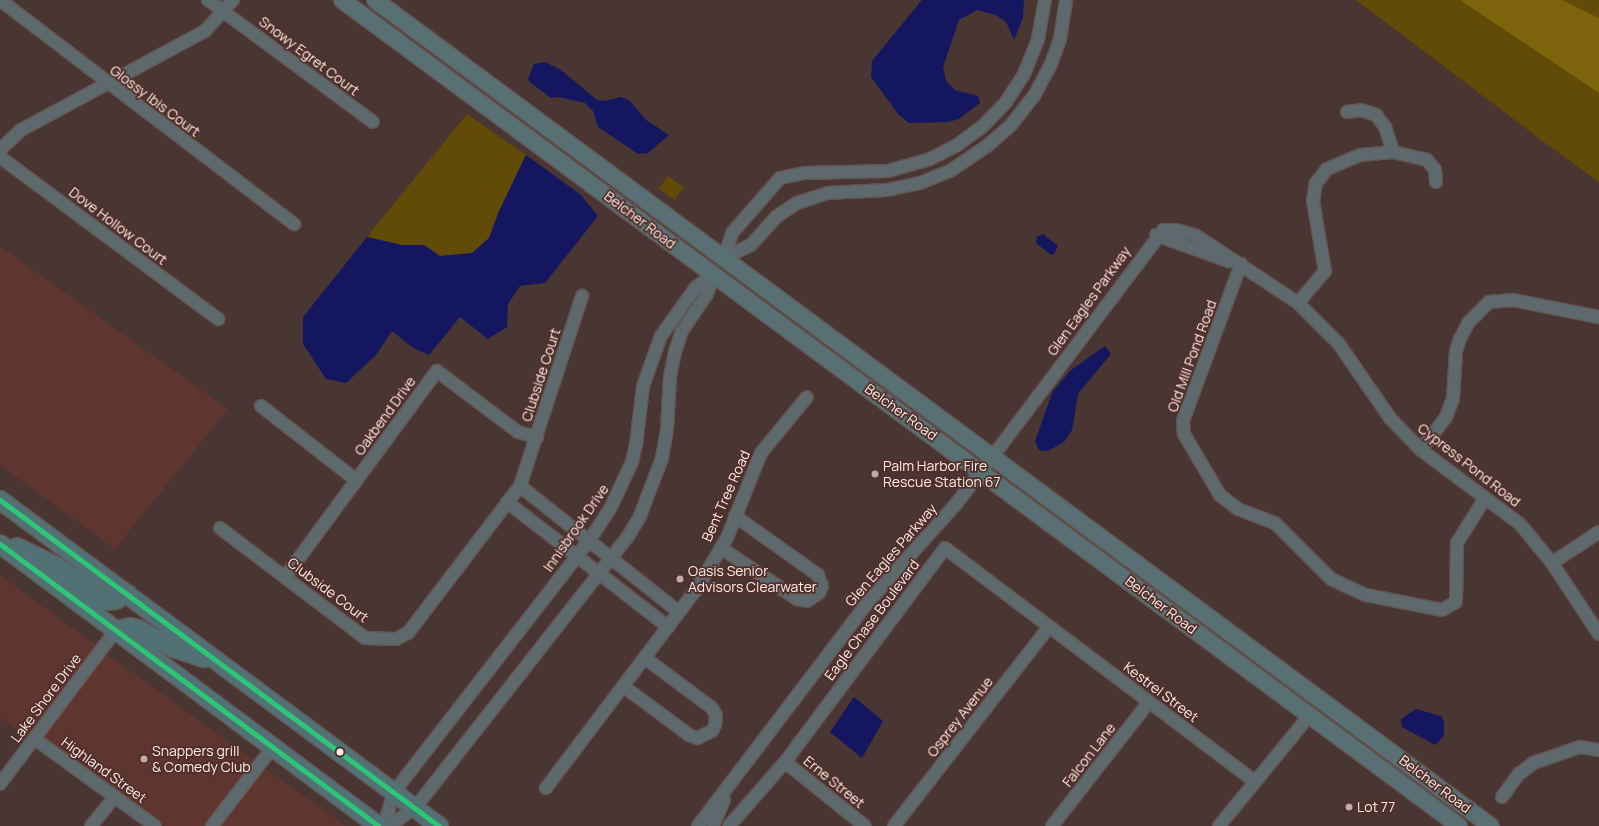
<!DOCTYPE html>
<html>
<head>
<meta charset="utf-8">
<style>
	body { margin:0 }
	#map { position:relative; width:1599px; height:826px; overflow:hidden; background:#493532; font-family:Manrope,sans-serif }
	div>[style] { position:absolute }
	.built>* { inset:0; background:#5e352f }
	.green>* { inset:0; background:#614b07 }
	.forest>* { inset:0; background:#7e630d }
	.water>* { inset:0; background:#14175f }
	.roads { filter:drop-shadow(1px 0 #645451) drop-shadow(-1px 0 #645451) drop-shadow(0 1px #645451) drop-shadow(0 -1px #645451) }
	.minor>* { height:12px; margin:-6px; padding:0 6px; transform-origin:6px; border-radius:6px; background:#5d696c }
	.major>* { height:16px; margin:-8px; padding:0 8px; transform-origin:8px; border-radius:8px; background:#587073 }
	.highway>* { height:18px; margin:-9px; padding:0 9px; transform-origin:9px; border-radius:9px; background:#537175 }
	.bus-1>* { height:5px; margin:-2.5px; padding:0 2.5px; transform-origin:2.5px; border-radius:2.5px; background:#2dc577 }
	.dots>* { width:11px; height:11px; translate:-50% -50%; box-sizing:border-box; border:2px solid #522e29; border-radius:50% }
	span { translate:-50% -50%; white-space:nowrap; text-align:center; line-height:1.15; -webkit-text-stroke:3.5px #522e29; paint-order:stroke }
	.street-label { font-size:14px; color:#fcedea }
	.poi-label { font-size:14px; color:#fcedea }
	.left { translate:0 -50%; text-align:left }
</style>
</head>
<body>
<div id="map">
	<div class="built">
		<div style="clip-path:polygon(0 246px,228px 409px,115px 549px,0 465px)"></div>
		<div style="clip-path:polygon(0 575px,97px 646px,28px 738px,0 717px)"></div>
		<div style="clip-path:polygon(106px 653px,255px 761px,205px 826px,164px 826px,43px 738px)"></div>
		<div style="clip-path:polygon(265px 768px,346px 826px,220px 826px)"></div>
	</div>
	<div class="green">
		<div style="clip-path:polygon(1356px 0,1599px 0,1599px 182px,1545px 143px)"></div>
		<div style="clip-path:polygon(467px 114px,526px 155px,499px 211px,489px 238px,472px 253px,440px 256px,424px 245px,402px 245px,367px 237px)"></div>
		<div style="clip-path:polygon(668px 176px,684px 187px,675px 200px,659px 189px)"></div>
	</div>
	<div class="forest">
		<div style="clip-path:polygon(1460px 0,1562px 0,1599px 18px,1599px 93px)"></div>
	</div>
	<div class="water">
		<div style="clip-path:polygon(922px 0,1024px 0,1023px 18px,1014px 40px,1006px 22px,996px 15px,977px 10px,959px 20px,943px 67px,946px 81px,955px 90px,978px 96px,980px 103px,959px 119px,948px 122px,909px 123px,899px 115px,871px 77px,872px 61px)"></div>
		<div style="clip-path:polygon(545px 62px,561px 70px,597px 100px,605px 101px,621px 97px,629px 100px,646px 120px,669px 135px,648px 153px,638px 154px,598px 127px,593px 111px,585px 103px,558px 97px,551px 98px,531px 83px,528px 79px,534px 64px)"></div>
		<div style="clip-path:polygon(526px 155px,581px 195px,598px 216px,545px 283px,520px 286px,508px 304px,507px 327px,488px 339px,460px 317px,429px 355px,413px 348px,392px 331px,376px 355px,346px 383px,326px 379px,303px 344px,303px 317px,367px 237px,402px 245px,424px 245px,440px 256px,472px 253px,489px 238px,499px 211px)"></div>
		<div style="clip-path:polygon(1043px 234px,1058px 246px,1054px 254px,1051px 255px,1036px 243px,1037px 237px)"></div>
		<div style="clip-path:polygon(1105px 346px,1111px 354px,1078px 394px,1072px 430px,1064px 442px,1048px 451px,1039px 450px,1035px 441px,1053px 391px,1071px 370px)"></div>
		<div style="clip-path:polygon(854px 697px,883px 721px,862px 758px,830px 732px)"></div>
		<div style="clip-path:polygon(1416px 709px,1441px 716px,1444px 721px,1444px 736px,1435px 745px,1402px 727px,1401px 719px)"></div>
	</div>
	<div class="roads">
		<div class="minor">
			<div style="left:0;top:0;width:370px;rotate:37.3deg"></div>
			<div style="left:208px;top:0;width:205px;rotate:36.5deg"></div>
			<div style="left:1347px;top:112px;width:14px;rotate:-8deg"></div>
			<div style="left:1361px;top:110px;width:16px;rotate:18deg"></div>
			<div style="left:1376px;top:115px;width:15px;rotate:53deg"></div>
			<div style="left:1385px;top:127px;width:26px;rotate:72deg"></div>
			<div style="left:0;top:150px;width:29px;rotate:-44deg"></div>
			<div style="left:21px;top:130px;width:209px;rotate:-28.3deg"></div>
			<div style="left:205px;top:31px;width:42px;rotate:-47.9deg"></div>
			<div style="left:0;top:157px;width:272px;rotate:36.6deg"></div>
			<div style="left:1156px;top:235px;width:77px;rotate:19.9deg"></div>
			<div style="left:724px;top:258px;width:30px;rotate:-26deg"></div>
			<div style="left:751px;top:245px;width:38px;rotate:-48deg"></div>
			<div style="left:776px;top:217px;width:25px;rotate:-34deg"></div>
			<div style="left:797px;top:203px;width:32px;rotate:-18deg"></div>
			<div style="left:827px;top:193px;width:60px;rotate:-2.9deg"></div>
			<div style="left:887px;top:190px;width:34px;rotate:-12deg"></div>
			<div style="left:920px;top:183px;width:32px;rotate:-22deg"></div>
			<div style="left:950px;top:171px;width:45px;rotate:-34deg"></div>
			<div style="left:987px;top:146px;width:32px;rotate:-41deg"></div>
			<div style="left:1011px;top:125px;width:37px;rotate:-52deg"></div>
			<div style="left:1034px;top:96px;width:36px;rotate:-62deg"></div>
			<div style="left:1051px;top:64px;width:27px;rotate:-70deg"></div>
			<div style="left:1060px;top:39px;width:39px;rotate:-81deg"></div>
			<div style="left:724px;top:258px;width:26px;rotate:-72deg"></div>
			<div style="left:732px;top:233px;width:73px;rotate:-48.9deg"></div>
			<div style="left:780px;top:178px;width:25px;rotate:-12deg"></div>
			<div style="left:804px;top:173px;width:84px;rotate:-1.4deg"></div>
			<div style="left:888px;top:171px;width:44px;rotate:-15.9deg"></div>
			<div style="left:930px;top:159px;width:30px;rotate:-27deg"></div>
			<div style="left:957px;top:145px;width:31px;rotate:-36deg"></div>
			<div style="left:982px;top:127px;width:35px;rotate:-46deg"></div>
			<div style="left:1006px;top:102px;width:33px;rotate:-57deg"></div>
			<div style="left:1024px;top:74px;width:38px;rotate:-68deg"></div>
			<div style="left:1038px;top:39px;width:40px;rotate:-80deg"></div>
			<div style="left:1241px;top:264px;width:167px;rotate:110.3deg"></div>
			<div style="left:1183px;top:421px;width:13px;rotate:86deg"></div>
			<div style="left:1184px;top:434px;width:71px;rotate:59.5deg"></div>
			<div style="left:1220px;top:495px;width:23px;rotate:38deg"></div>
			<div style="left:1238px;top:509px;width:40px;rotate:21deg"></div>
			<div style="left:1275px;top:523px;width:79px;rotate:45deg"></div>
			<div style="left:1331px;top:579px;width:38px;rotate:25deg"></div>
			<div style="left:1366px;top:595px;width:77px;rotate:11.2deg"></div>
			<div style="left:1442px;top:610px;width:16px;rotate:-30deg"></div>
			<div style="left:1456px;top:602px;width:59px;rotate:-89deg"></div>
			<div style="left:1457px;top:543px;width:53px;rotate:-58.1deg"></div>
			<div style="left:1298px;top:303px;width:42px;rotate:-49.8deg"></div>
			<div style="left:1325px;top:271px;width:71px;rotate:-99.7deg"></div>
			<div style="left:1313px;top:201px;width:18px;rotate:-81deg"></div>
			<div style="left:1316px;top:183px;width:18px;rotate:-52deg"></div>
			<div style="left:1327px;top:169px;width:36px;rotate:-23deg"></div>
			<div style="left:1360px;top:155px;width:33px;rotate:-5deg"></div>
			<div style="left:1393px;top:152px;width:35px;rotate:13deg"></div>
			<div style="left:1427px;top:160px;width:13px;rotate:51deg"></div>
			<div style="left:1435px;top:170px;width:12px;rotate:85deg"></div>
			<div style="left:261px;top:406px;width:120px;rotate:37.9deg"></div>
			<div style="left:1421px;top:450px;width:41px;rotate:-52.9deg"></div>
			<div style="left:1446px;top:417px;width:19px;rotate:-69deg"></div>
			<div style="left:1453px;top:399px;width:48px;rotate:-86.4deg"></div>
			<div style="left:1456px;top:351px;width:13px;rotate:-72deg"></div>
			<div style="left:1460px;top:339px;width:18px;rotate:-63deg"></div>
			<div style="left:1468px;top:323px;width:30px;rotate:-45deg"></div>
			<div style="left:1489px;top:302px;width:24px;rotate:-5deg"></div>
			<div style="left:1513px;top:300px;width:88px;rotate:11.2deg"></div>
			<div style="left:520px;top:486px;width:203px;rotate:38.4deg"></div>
			<div style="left:507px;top:502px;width:204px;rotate:37.8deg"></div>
			<div style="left:220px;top:528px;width:182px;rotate:37.2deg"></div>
			<div style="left:365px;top:638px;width:31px;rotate:2deg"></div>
			<div style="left:396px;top:639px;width:13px;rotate:-27deg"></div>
			<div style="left:408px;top:633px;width:185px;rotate:-52.7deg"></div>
			<div style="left:520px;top:486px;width:200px;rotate:-71.9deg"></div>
			<div style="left:721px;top:548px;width:92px;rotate:33.9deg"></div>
			<div style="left:797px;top:599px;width:10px;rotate:11deg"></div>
			<div style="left:807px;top:601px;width:14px;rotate:-34deg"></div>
			<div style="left:819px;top:593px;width:8px;rotate:-67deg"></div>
			<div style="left:822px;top:586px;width:12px;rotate:-110deg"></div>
			<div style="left:818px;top:575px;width:102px;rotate:-144.6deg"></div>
			<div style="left:1552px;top:563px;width:56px;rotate:-33.4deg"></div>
			<div style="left:285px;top:577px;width:256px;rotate:-53.6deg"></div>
			<div style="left:437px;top:371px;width:101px;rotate:37deg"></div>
			<div style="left:518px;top:432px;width:20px;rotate:15deg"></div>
			<div style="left:623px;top:686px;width:82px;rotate:36.6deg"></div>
			<div style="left:689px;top:735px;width:9px;rotate:21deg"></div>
			<div style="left:697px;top:738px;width:17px;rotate:-25deg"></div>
			<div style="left:712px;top:731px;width:7px;rotate:-63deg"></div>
			<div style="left:715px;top:725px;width:10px;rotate:-84deg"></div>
			<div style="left:716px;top:715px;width:8px;rotate:-120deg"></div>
			<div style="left:712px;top:708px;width:84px;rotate:-143.3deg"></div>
			<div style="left:35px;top:739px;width:148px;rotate:35.9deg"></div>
			<div style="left:785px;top:762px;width:102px;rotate:38.7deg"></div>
			<div style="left:0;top:784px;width:193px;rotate:-53deg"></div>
			<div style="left:546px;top:788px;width:248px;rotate:-52.9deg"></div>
			<div style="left:696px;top:590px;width:61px;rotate:-59.2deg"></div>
			<div style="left:727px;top:538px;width:92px;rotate:-68.2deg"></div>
			<div style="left:761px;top:453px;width:72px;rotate:-50.6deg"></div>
			<div style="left:1502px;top:797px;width:29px;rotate:-54deg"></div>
			<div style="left:1519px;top:774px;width:18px;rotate:-38deg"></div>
			<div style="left:1533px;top:763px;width:50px;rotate:-18.8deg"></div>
			<div style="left:1580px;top:747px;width:19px;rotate:9deg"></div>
			<div style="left:91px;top:826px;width:38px;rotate:-51deg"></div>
			<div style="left:212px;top:826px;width:100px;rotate:-52.3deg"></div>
			<div style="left:384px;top:826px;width:35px;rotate:-74deg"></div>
			<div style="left:394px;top:792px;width:318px;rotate:-52.2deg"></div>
			<div style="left:589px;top:541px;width:38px;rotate:-57deg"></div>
			<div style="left:610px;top:509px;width:52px;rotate:-64.9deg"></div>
			<div style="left:632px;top:462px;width:17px;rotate:-77deg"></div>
			<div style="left:636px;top:445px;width:59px;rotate:-83.2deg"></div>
			<div style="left:643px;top:386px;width:53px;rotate:-70.2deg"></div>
			<div style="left:661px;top:336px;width:60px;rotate:-54.5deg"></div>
			<div style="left:696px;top:287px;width:22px;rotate:-34deg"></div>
			<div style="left:389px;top:826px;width:32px;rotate:-35deg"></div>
			<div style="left:415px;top:808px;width:343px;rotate:-51.9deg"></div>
			<div style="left:627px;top:538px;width:26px;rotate:-59deg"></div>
			<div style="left:640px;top:516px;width:62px;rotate:-69.2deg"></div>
			<div style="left:662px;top:458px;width:29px;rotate:-80deg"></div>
			<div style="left:667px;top:429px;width:52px;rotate:-86.7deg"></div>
			<div style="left:670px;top:377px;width:25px;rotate:-79deg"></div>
			<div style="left:675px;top:352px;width:22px;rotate:-72deg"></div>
			<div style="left:682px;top:331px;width:45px;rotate:-56deg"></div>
			<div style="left:707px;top:294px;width:20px;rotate:-70deg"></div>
			<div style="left:698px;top:826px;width:283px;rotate:-52.8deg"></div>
			<div style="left:869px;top:601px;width:130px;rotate:-48.1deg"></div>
			<div style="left:956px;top:504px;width:61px;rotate:-52.4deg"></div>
			<div style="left:993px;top:456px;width:283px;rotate:-53deg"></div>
			<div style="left:1163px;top:230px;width:13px"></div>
			<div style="left:1176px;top:230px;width:20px;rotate:15deg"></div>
			<div style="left:1195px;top:235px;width:123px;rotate:33.4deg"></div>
			<div style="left:1298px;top:303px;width:58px;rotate:45deg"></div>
			<div style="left:1339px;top:344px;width:90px;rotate:55.4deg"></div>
			<div style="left:1390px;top:418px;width:45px;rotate:45.9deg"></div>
			<div style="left:1421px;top:450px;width:124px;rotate:36.8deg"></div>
			<div style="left:1520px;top:524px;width:50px;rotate:50.6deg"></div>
			<div style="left:1552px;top:563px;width:85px;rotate:56.5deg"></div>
			<div style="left:713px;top:826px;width:28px;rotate:-67deg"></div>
			<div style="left:729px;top:826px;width:85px;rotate:-48.8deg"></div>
			<div style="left:785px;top:762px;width:267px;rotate:-53.2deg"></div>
			<div style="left:945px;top:548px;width:387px;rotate:37deg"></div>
			<div style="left:894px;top:826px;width:252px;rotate:-52.1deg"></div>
			<div style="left:1052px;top:826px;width:157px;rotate:-52deg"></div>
			<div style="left:1219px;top:826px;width:144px;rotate:-50.7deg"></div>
		</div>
		<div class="major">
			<div style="left:342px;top:0;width:1389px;rotate:36.48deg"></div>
			<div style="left:375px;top:0;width:1388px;rotate:36.51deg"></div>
		</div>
		<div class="highway">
			<div style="left:0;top:500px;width:547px;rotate:36.6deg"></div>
			<div style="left:0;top:544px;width:472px;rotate:36.7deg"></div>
			<div style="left:17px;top:547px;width:46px;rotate:26deg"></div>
			<div style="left:58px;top:567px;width:60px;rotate:34.8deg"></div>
			<div style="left:107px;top:601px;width:9px;rotate:-6deg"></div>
			<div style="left:116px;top:600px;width:13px;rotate:-29deg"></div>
			<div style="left:116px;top:630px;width:14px;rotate:-12deg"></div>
			<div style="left:130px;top:627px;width:9px;rotate:13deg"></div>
			<div style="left:139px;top:629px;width:39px;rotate:29deg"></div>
			<div style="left:173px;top:648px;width:33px;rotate:18deg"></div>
		</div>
	</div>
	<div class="bus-1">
		<div style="left:0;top:500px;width:547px;rotate:36.6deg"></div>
		<div style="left:0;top:544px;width:472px;rotate:36.7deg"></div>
	</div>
	<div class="dots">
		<div style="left:875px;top:474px;background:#bdadaa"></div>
		<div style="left:680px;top:579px;background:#bdadaa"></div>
		<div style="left:340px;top:752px;background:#fcedea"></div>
		<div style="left:144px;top:759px;background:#bdadaa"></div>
		<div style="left:1349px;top:807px;background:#bdadaa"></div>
	</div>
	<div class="street-label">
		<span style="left:309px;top:56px;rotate:37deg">Snowy Egret Court</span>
		<span style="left:155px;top:101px;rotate:37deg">Glossy Ibis Court</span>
		<span style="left:640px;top:220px;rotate:37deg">Belcher Road</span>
		<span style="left:118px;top:226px;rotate:37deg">Dove Hollow Court</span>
		<span style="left:1089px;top:301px;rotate:-54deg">Glen Eagles Parkway</span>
		<span style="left:1192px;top:356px;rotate:-70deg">Old Mill Pond Road</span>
		<span style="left:541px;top:375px;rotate:-72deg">Clubside Court</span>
		<span style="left:901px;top:412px;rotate:36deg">Belcher Road</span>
		<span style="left:385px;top:416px;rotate:-54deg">Oakbend Drive</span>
		<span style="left:1469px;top:465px;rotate:38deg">Cypress Pond Road</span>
		<span style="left:726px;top:496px;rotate:-66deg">Bent Tree Road</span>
		<span style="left:576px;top:528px;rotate:-55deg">Innisbrook Drive</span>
		<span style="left:891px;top:555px;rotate:-49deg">Glen Eagles Parkway</span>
		<span style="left:328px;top:590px;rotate:37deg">Clubside Court</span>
		<span style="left:1161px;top:605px;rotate:37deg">Belcher Road</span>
		<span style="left:872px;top:620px;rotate:-53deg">Eagle Chase Boulevard</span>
		<span style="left:1161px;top:692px;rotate:37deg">Kestrel Street</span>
		<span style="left:46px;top:698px;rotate:-53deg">Lake Shore Drive</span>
		<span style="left:960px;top:717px;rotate:-52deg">Osprey Avenue</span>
		<span style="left:1089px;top:755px;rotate:-52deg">Falcon Lane</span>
		<span style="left:104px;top:770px;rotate:36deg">Highland Street</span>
		<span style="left:834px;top:782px;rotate:39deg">Erne Street</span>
		<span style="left:1435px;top:784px;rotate:37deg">Belcher Road</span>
	</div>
	<div class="poi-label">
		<span class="left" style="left:883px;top:474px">Palm Harbor Fire<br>Rescue Station 67</span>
		<span class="left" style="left:688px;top:579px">Oasis Senior<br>Advisors Clearwater</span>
		<span class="left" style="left:152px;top:759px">Snappers grill<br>&amp; Comedy Club</span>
		<span class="left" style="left:1357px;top:807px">Lot 77</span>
	</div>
</div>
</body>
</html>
